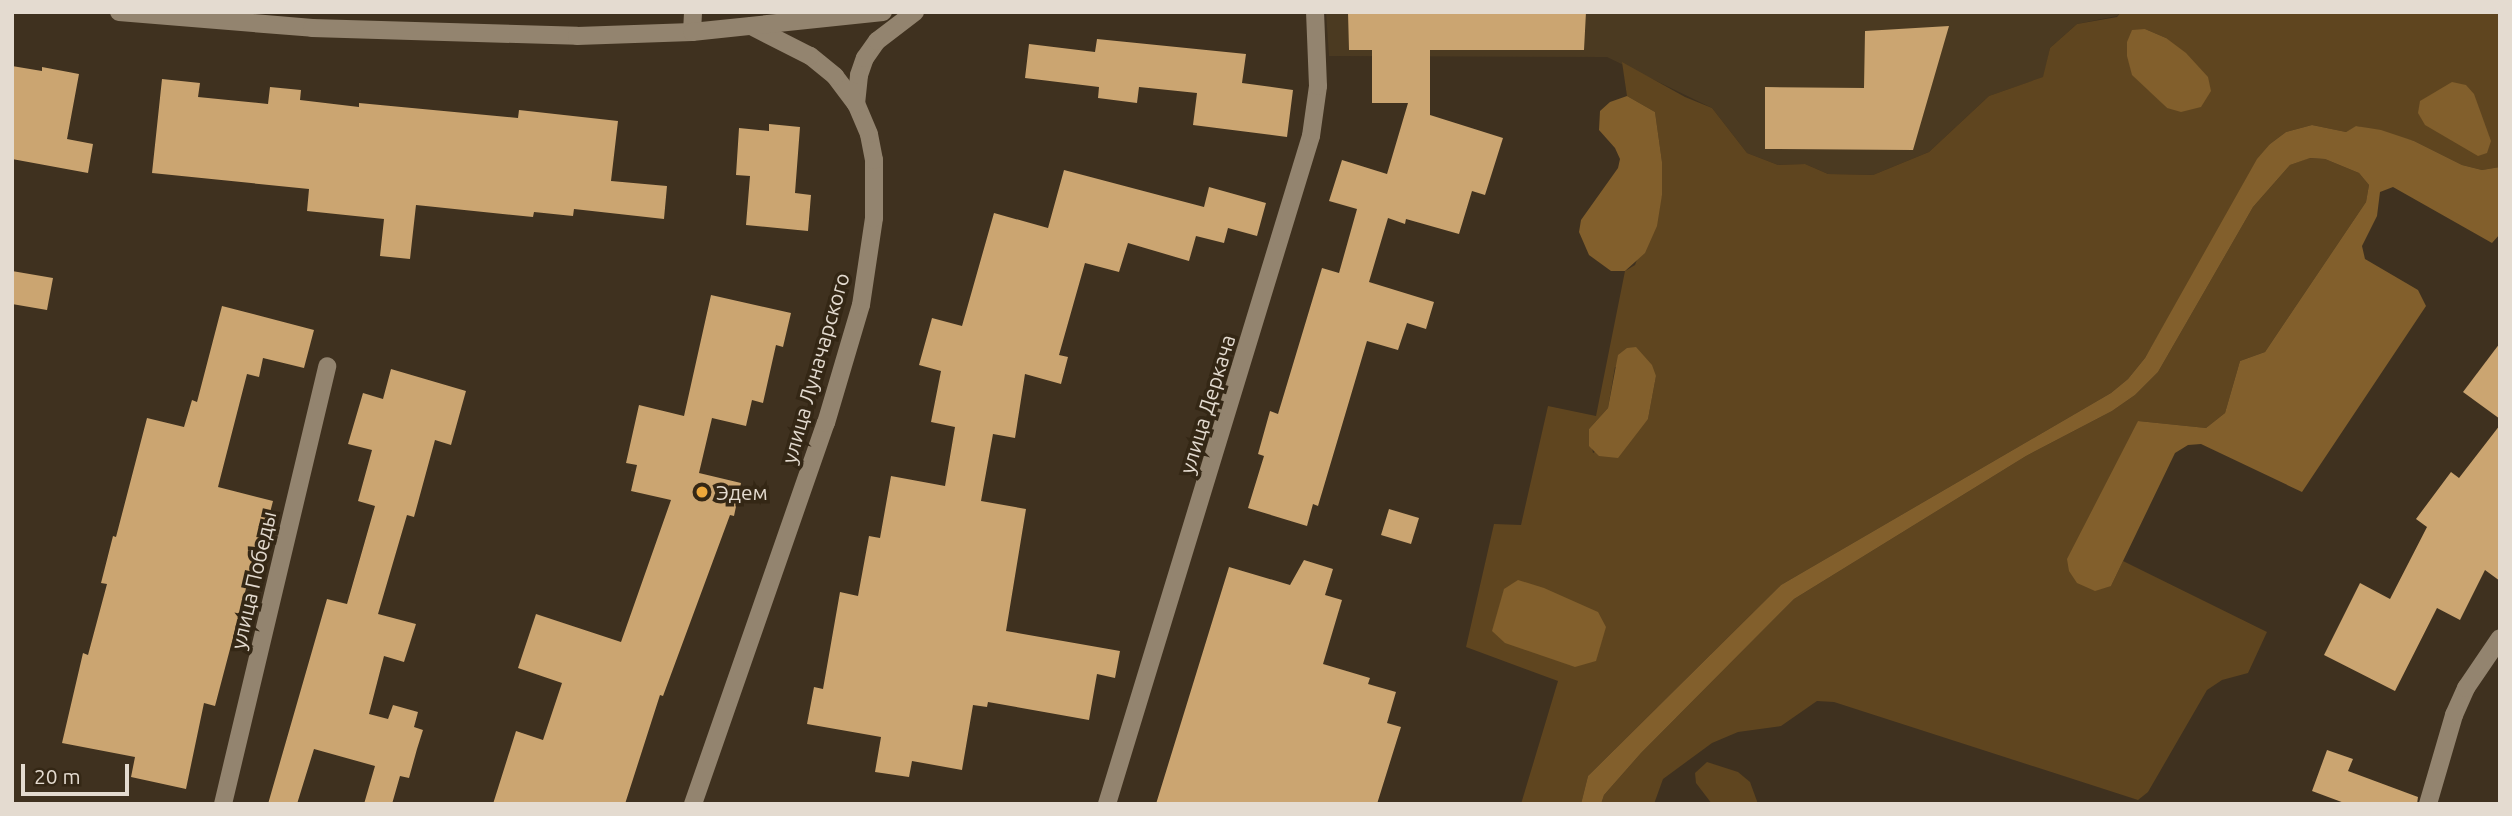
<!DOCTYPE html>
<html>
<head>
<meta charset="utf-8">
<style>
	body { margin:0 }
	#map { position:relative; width:2512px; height:816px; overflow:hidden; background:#3f311f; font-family:Ubuntu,sans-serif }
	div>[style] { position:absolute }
	.built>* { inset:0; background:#4b3a21 }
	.green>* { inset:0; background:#5f451f }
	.water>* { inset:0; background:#825f2c }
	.building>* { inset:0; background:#cba571 }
	.minor>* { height:18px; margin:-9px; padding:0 9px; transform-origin:9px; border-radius:9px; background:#93846f }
	.secondary>* { height:18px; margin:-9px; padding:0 9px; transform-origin:9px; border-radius:9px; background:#93846f }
	.dots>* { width:19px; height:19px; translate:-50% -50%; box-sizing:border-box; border:4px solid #342715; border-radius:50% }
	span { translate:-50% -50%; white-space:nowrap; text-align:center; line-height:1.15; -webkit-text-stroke:7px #342715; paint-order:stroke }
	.street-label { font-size:21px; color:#e4dbd0 }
	.poi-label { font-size:21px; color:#e4dbd0 }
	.left { translate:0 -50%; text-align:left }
	.frame { position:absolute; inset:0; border:14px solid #e4dbd0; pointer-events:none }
	.scale { position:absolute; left:21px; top:764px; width:108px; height:32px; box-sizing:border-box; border:4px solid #e4dbd0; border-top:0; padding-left:9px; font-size:21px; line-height:24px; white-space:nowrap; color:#e4dbd0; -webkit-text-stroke:5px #342715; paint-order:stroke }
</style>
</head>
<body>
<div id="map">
	<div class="built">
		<div style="clip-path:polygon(1326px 12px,2121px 12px,2117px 16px,2077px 24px,2050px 48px,2044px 77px,1989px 96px,1929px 152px,1873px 175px,1828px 174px,1805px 164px,1778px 165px,1747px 153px,1712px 108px,1607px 57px,1329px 56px)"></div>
	</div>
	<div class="green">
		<div style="clip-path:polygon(evenodd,2121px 12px,2500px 12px,2500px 167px,2482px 170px,2462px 165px,2414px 141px,2357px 126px,2346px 132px,2312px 125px,2286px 132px,2270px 144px,2145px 358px,2128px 379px,2111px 393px,1781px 585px,1588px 776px,1581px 804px,1521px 804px,1558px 681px,1466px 647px,1494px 524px,1521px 525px,1548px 406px,1596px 416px,1625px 271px,1635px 265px,1662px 195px,1662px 162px,1655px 112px,1627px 96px,1622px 62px,1685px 97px,1712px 108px,1747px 153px,1778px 165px,1805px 164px,1828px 174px,1873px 175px,1929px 152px,1989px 96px,2043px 77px,2050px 48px,2077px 24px,2117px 17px,2121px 12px,2145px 29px,2166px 38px,2167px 108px,2133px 75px,2145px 29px,2121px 12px,1615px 367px,1656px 376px,1648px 419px,1593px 453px,1589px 429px,1608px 408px,1615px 367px)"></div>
		<div style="clip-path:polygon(2309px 158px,2325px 159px,2359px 173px,2369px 185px,2366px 202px,2265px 352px,2240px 361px,2225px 413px,2206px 428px,2138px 421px,2111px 586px,2123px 561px,2267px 632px,2248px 673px,2222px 680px,2207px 690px,2148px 792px,2138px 800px,1834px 702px,1817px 701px,1781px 726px,1738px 732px,1712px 743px,1663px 779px,1654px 804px,1601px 804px,1604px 795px,1641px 753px,1794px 599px,2026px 456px,2112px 411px,2135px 395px,2158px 372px,2253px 207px,2290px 165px)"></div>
		<div style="clip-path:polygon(1707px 762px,1738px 772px,1750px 782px,1758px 804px,1712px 804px,1696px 783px,1695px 773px)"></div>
	</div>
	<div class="water">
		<div style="clip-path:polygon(2145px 29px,2166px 38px,2186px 53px,2208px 77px,2211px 91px,2201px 107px,2181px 112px,2167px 108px,2132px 75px,2127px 56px,2127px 42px,2132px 30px)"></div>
		<div style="clip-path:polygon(2452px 82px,2466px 85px,2474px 94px,2491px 141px,2487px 153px,2478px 156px,2425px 125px,2418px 113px,2420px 101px)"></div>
		<div style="clip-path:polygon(1627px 96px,1655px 112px,1662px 162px,1662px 195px,1657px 226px,1645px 253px,1625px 271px,1611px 271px,1589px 255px,1579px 232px,1581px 220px,1618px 168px,1620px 159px,1615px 148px,1599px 130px,1600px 111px,1610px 102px)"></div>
		<div style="clip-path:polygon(2312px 125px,2346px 132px,2356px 126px,2381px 130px,2414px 141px,2462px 165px,2482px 170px,2500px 167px,2500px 234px,2492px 243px,2393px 187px,2380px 192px,2377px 216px,2362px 246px,2365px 259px,2418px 290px,2426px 306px,2302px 492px,2201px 444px,2188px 445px,2175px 453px,2111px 586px,2095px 591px,2077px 583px,2069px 571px,2067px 559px,2138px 421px,2206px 428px,2225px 413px,2240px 361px,2265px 352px,2366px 202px,2369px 185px,2359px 173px,2325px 159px,2310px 158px,2290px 165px,2253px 207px,2158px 372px,2135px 395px,2112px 411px,2026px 456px,1794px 599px,1641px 753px,1604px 795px,1601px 804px,1581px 804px,1588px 776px,1781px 585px,2111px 393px,2128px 379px,2145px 358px,2257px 159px,2270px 144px,2286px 132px)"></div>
		<div style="clip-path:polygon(1636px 347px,1652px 365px,1656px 376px,1648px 419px,1618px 458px,1599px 456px,1589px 446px,1589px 429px,1608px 408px,1618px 355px,1627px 348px)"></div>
		<div style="clip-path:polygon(1518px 580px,1544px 588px,1598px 612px,1606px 627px,1596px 661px,1575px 667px,1505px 643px,1492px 631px,1504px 589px)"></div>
	</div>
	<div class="building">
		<div style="clip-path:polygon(1348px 12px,1586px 12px,1584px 50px,1430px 50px,1430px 115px,1503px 138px,1485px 195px,1472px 191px,1459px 234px,1406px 219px,1405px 224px,1388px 218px,1369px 282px,1434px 302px,1426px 329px,1407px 323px,1398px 350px,1367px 341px,1318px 506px,1313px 504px,1307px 526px,1248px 508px,1264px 456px,1258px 454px,1270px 411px,1278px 414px,1322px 268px,1339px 273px,1357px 209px,1329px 201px,1342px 160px,1387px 174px,1408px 103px,1372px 103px,1372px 50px,1349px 50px)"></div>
		<div style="clip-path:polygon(1949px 26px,1913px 150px,1765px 149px,1765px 87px,1864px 88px,1865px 31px)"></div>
		<div style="clip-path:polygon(1097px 39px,1246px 54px,1242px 83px,1293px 90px,1287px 137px,1193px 125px,1197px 93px,1139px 87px,1137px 103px,1098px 98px,1099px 87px,1025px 78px,1029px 44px,1095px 52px)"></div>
		<div style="clip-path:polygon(12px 66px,42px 71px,42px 67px,79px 74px,67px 139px,93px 144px,88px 173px,12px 159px)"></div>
		<div style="clip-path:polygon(162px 79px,200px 83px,198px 97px,268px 104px,270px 87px,301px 90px,300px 100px,359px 107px,359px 103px,518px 118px,519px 110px,618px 121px,611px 181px,667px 186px,664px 219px,574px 209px,573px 216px,534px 212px,533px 217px,416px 205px,410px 259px,380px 256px,384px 219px,307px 211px,309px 189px,152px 173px)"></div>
		<div style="clip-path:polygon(769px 124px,800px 127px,795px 193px,811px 195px,808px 231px,746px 225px,750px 176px,736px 175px,739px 128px,769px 131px)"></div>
		<div style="clip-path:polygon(1064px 170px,1204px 207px,1209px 187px,1266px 203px,1257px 236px,1228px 228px,1224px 243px,1196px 236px,1189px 261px,1128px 243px,1119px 272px,1085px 263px,1059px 355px,1068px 357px,1061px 384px,1025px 374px,1015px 438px,993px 434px,981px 501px,1026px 509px,1006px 631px,1120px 651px,1115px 678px,1097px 674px,1089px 720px,988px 702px,987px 707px,973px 705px,962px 770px,912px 761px,909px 777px,875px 772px,881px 737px,807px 724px,814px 687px,823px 689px,840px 592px,858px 596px,869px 536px,880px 538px,891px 476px,945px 486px,955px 427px,931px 422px,941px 371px,919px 365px,932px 318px,962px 326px,994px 213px,1048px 228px)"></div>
		<div style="clip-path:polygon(12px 271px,53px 278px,47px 310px,12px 304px)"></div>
		<div style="clip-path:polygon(711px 295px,791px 313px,783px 347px,776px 345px,763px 403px,752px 400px,746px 426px,712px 418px,699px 473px,741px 483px,734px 516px,730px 515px,663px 696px,660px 695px,625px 804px,493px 804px,516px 731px,543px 740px,562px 683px,518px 668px,536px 614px,621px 642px,671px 500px,631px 491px,637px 465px,626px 463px,639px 405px,684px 416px)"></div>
		<div style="clip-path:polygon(222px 306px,314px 330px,304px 368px,263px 358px,259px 377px,247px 374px,218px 487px,273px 501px,263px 540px,259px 539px,215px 706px,204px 703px,186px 789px,131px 777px,135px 757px,62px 743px,83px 653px,88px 655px,107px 584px,101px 583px,113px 536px,116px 537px,147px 418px,184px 427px,192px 400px,197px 402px)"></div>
		<div style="clip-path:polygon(2500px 343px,2500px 419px,2463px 392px)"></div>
		<div style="clip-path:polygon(391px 369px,466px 391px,451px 445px,435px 440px,414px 517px,407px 515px,378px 614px,416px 624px,404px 662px,384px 656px,369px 714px,388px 719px,393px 705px,418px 712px,414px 727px,423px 730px,417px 749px,409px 778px,400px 776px,392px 804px,364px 804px,375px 766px,314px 749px,297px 804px,268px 804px,327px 599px,347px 604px,375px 506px,358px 501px,372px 450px,348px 444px,363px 393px,383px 399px)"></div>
		<div style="clip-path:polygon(2500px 425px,2500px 581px,2485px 570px,2460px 620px,2437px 608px,2395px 691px,2324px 655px,2360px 583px,2390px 599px,2427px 527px,2416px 519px,2451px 472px,2459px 478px)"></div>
		<div style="clip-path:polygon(1389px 509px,1419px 518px,1411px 544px,1381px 535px)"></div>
		<div style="clip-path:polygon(1304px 560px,1333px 569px,1325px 595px,1342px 600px,1323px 664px,1370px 678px,1368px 684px,1396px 692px,1387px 723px,1401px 727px,1377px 804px,1156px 804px,1229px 567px,1290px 585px)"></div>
		<div style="clip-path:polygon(2327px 750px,2353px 759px,2348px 771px,2418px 797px,2417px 804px,2347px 804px,2312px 791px)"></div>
	</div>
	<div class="minor">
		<div style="left:692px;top:32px;width:20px;rotate:-87deg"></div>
		<div style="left:856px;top:104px;width:29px;rotate:-84deg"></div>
		<div style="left:859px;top:75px;width:18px;rotate:-71deg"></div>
		<div style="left:865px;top:58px;width:21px;rotate:-55deg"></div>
		<div style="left:877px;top:41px;width:48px;rotate:-37.3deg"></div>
		<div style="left:223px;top:804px;width:450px;rotate:-76.6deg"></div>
		<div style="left:693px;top:804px;width:404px;rotate:-70.8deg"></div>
		<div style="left:826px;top:423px;width:123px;rotate:-73.5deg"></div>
		<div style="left:861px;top:305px;width:88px;rotate:-81.5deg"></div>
		<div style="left:874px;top:218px;width:58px;rotate:-90deg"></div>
		<div style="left:874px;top:160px;width:26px;rotate:-101deg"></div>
		<div style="left:869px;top:134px;width:33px;rotate:-113deg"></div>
		<div style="left:856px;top:104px;width:35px;rotate:-127deg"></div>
		<div style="left:835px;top:76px;width:32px;rotate:-141deg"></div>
		<div style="left:810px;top:56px;width:66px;rotate:-153deg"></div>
		<div style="left:1107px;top:804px;width:698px;rotate:-73.02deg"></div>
		<div style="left:1311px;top:136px;width:50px;rotate:-82deg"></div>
		<div style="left:1318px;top:86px;width:74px;rotate:-92.3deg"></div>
		<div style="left:2428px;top:804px;width:93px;rotate:-73.7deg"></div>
		<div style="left:2454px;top:715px;width:30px;rotate:-66deg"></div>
		<div style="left:2466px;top:688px;width:60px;rotate:-55.8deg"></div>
	</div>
	<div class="secondary">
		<div style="left:119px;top:12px;width:194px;rotate:4.7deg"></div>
		<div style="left:312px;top:28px;width:265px;rotate:1.7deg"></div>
		<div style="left:577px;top:36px;width:115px;rotate:-2deg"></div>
		<div style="left:692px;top:32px;width:192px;rotate:-6deg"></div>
	</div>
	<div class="dots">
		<div style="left:702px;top:492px;background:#eda83b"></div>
	</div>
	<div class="street-label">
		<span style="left:815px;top:368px;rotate:-74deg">улица Луначарского</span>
		<span style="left:1207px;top:404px;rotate:-73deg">улица Деркача</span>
		<span style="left:253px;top:580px;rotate:-77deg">улица Победы</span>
	</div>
	<div class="poi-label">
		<span class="left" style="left:716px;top:492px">Эдем</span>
	</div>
	<div class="frame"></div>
	<div class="scale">20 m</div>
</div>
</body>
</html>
